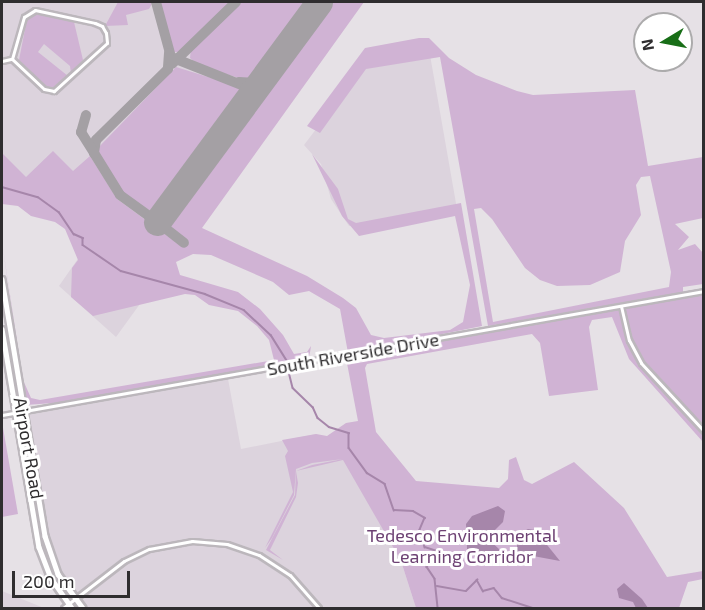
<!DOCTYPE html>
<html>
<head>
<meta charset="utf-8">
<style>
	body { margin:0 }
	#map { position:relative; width:705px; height:610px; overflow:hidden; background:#e6e1e6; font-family:"Exo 2",sans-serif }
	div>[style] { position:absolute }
	.built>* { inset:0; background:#dcd3dd }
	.green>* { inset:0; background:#d0b3d4 }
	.water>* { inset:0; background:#a686aa }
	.stream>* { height:1.5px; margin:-0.75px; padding:0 0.75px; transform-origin:0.75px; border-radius:0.75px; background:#a686aa }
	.taxiway>* { height:10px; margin:-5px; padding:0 5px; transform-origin:5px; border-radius:5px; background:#a4a0a4 }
	.runway>* { height:27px; margin:-13.5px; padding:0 13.5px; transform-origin:13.5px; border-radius:13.5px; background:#a4a0a4 }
	.roads { filter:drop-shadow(2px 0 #bcb7bc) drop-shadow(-2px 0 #bcb7bc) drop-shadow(0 2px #bcb7bc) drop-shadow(0 -2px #bcb7bc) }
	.street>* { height:3px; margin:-1.5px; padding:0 1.5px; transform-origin:1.5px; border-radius:1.5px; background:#fff }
	.secondary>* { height:4.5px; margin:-2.25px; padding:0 2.25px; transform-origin:2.25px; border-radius:2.25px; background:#fff }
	span { translate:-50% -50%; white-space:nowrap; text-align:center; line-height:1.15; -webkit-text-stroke:6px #fff; paint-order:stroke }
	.street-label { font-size:18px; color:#2f2d2f }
	.park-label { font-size:18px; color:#6d4173 }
	.frame { position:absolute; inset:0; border:3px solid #2f2d2f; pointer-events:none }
	.north { position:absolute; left:633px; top:12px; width:60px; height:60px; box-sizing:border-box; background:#fff; border:2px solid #acabac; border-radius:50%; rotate:260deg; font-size:16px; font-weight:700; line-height:24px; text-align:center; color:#2f2d2f }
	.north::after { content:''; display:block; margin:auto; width:21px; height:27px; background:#186e17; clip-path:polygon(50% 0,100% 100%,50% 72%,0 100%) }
	.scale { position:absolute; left:12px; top:571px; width:118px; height:27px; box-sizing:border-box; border:3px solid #2f2d2f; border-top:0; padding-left:8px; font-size:18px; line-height:21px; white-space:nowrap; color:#2f2d2f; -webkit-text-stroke:4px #fff; paint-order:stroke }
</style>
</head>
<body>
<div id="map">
	<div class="built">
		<div style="clip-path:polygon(2px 2px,359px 2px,116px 337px,59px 286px,91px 240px,2px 172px)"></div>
		<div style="clip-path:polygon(430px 55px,457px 209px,349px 226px,331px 199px,321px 164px,304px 145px,363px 67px)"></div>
		<div style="clip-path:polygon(228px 379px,241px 449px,316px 434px,336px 445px,401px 561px,416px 608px,63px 608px,74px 598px,48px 546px,28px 415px)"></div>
		<div style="clip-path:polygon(2px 591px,44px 608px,2px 608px)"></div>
	</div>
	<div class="green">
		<div style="clip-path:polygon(118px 2px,153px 2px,149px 9px,126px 15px,128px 25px,105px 26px)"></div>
		<div style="clip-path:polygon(159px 2px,232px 2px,178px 52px,172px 52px)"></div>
		<div style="clip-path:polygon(241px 2px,310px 2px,251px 82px,198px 65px,190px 58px,191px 49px)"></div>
		<div style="clip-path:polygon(327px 2px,364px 2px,202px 228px,307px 276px,343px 298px,356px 308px,371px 335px,384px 338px,450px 330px,463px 322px,470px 285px,455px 216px,359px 236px,342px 216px,312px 154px,338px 189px,348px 219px,356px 223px,461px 203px,482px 326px,348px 353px,340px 309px,309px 291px,289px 295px,273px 282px,211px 255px,193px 254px,176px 262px,180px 275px,238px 292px,260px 309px,283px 335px,294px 354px,307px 352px,311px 346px,309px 359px,66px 402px,26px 405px,2px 242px,23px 380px,31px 398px,40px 400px,274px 360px,269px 340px,257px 326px,238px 311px,209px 305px,195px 295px,185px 294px,93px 316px,71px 297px,72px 268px,78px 260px,65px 229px,55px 222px,31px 216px,18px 206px,2px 204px,2px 153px,26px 177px,53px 151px,73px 171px,90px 156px,117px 199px,181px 246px,185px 241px,165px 223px)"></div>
		<div style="clip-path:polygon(37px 12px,74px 22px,83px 60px,71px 73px,70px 66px,44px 44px,38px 52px,68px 76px,54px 89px,45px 88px,19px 60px,27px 19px)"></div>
		<div style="clip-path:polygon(evenodd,419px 38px,429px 38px,449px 58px,476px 75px,517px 91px,533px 95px,635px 90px,648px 166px,703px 157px,703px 218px,675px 224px,689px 237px,678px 250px,695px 244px,703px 253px,703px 284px,683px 287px,683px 292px,488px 326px,440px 57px,366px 69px,320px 133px,307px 126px,365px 48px,419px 38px,650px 176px,671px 272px,669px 287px,493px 322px,474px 209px,481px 208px,492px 219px,525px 268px,540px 280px,557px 286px,590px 285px,620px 272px,625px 241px,641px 215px,636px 185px,641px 177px,650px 176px)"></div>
		<div style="clip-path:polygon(176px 67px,237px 86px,243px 94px,155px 214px,122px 193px,97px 149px)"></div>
		<div style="clip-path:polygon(703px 294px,703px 442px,629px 359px,612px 317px,592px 320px,589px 327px,598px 390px,549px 396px,540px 343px,532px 334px,367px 364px,365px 368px,376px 432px,416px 481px,499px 488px,508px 479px,509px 460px,516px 457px,524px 480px,532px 484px,574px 462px,624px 508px,667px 577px,703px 571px,703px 579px,688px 582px,679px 608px,416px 608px,401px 561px,343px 460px,296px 471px,298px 483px,296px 497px,270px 550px,283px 560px,266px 550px,295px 495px,296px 471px,312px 465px,343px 459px,312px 463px,296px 469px,294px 495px,272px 538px,265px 548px,293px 492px,285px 456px,288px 451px,282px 440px,316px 434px,327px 436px,346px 423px,358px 421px,346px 358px)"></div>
		<div style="clip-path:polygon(2px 422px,18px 514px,2px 517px)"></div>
	</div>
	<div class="water">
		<div style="clip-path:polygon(498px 506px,505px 511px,503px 522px,487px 538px,499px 549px,499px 556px,483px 565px,467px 549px,466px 524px,472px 516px)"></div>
		<div style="clip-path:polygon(528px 529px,535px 530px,560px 561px,517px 553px,517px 535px)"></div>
		<div style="clip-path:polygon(624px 583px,642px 599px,648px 608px,636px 608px,633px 602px,619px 598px,617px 589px)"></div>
	</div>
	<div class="stream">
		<div style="left:2px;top:187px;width:37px;rotate:16deg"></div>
		<div style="left:38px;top:197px;width:26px;rotate:36deg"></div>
		<div style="left:59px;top:212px;width:27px;rotate:56deg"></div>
		<div style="left:74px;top:234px;width:10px;rotate:24deg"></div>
		<div style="left:83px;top:238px;width:7px;rotate:90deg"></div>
		<div style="left:83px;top:245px;width:46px;rotate:34.4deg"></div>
		<div style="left:121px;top:271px;width:87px;rotate:15.3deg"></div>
		<div style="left:205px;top:294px;width:42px;rotate:22.3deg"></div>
		<div style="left:244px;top:310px;width:37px;rotate:43deg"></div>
		<div style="left:271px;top:335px;width:31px;rotate:58deg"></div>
		<div style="left:289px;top:372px;width:16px;rotate:76deg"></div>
		<div style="left:293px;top:388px;width:28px;rotate:44deg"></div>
		<div style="left:313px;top:407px;width:12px;rotate:66deg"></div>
		<div style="left:318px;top:418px;width:14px;rotate:39deg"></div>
		<div style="left:329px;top:427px;width:21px;rotate:17deg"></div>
		<div style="left:349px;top:433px;width:15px;rotate:90deg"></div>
		<div style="left:349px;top:448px;width:31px;rotate:54deg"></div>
		<div style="left:367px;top:473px;width:21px;rotate:31deg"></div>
		<div style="left:385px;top:484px;width:28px;rotate:71deg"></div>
		<div style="left:394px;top:510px;width:19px;rotate:3deg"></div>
		<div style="left:413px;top:511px;width:14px;rotate:30deg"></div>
		<div style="left:425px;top:518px;width:13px;rotate:113deg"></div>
		<div style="left:420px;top:530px;width:18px;rotate:74deg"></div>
		<div style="left:425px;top:547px;width:16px;rotate:18deg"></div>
		<div style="left:440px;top:552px;width:20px;rotate:131deg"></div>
		<div style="left:427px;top:567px;width:14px;rotate:56deg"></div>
		<div style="left:435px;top:579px;width:29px;rotate:84deg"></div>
		<div style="left:437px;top:586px;width:29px;rotate:10deg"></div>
		<div style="left:466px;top:591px;width:16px;rotate:-45deg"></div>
		<div style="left:477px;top:580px;width:13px;rotate:61deg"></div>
		<div style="left:483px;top:591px;width:11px;rotate:-15deg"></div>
		<div style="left:494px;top:588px;width:13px;rotate:51deg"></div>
		<div style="left:502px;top:598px;width:32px;rotate:18deg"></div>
	</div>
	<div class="taxiway">
		<div style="left:156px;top:2px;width:57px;rotate:74.7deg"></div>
		<div style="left:171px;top:57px;width:79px;rotate:21.7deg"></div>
		<div style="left:244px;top:86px;width:11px;rotate:75deg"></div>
		<div style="left:247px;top:97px;width:42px;rotate:125.2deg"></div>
		<div style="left:169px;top:53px;width:16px;rotate:94deg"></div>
		<div style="left:168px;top:69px;width:101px;rotate:135.4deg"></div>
		<div style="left:96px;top:140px;width:13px;rotate:99deg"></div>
		<div style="left:94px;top:153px;width:49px;rotate:58.2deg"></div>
		<div style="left:120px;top:195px;width:36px;rotate:36deg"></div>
		<div style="left:149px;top:216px;width:13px;rotate:-4deg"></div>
		<div style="left:162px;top:215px;width:13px;rotate:77deg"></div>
		<div style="left:165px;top:228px;width:24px;rotate:38deg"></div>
		<div style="left:172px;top:64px;width:89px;rotate:-44.1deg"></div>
		<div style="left:239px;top:82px;width:18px;rotate:3deg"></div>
		<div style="left:257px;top:83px;width:41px;rotate:-52.9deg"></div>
		<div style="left:86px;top:115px;width:18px;rotate:106deg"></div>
		<div style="left:81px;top:132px;width:25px;rotate:58deg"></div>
	</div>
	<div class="runway">
		<div style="left:157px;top:222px;width:273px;rotate:-53.6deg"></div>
	</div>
	<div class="roads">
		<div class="street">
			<div style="left:35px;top:10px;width:61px;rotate:12.2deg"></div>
			<div style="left:95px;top:23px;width:8px;rotate:23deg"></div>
			<div style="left:102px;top:26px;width:8px;rotate:60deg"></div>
			<div style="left:106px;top:33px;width:10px;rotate:84deg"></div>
			<div style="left:107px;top:43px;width:72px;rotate:137.8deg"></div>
			<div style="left:54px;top:91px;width:10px;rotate:-169deg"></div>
			<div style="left:44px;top:89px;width:44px;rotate:-136.8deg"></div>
			<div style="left:12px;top:59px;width:44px;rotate:-74.1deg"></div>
			<div style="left:24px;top:17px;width:13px;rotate:-32deg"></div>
			<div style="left:2px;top:61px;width:9px;rotate:-13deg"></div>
			<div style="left:621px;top:306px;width:35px;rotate:77deg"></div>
			<div style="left:629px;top:340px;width:26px;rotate:62deg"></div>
			<div style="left:641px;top:363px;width:93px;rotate:47.2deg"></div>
			<div style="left:2px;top:415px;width:713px;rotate:-10.02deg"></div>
			<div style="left:63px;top:608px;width:77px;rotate:-37.6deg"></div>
			<div style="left:124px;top:561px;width:28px;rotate:-26deg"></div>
			<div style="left:149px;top:549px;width:44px;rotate:-10.5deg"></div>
			<div style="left:192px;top:541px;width:35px;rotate:5deg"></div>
			<div style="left:227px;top:544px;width:34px;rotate:19deg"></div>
			<div style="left:259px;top:555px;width:37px;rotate:33deg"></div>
			<div style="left:290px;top:575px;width:44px;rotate:48.7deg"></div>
		</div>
		<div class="secondary">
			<div style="left:2px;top:279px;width:261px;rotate:80.5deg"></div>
			<div style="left:45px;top:536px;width:40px;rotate:71.1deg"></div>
			<div style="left:58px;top:574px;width:42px;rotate:53.7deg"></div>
			<div style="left:2px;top:329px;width:221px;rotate:80.4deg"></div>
			<div style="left:39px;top:547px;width:33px;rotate:69deg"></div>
			<div style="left:51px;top:578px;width:37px;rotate:55deg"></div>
		</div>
	</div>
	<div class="street-label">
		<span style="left:353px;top:354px;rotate:-10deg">South Riverside Drive</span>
		<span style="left:29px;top:448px;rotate:80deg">Airport Road</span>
	</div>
	<div class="park-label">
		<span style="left:462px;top:546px">Tedesco Environmental<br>Learning Corridor</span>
	</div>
	<div class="frame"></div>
	<div class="north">N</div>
	<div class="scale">200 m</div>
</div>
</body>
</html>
